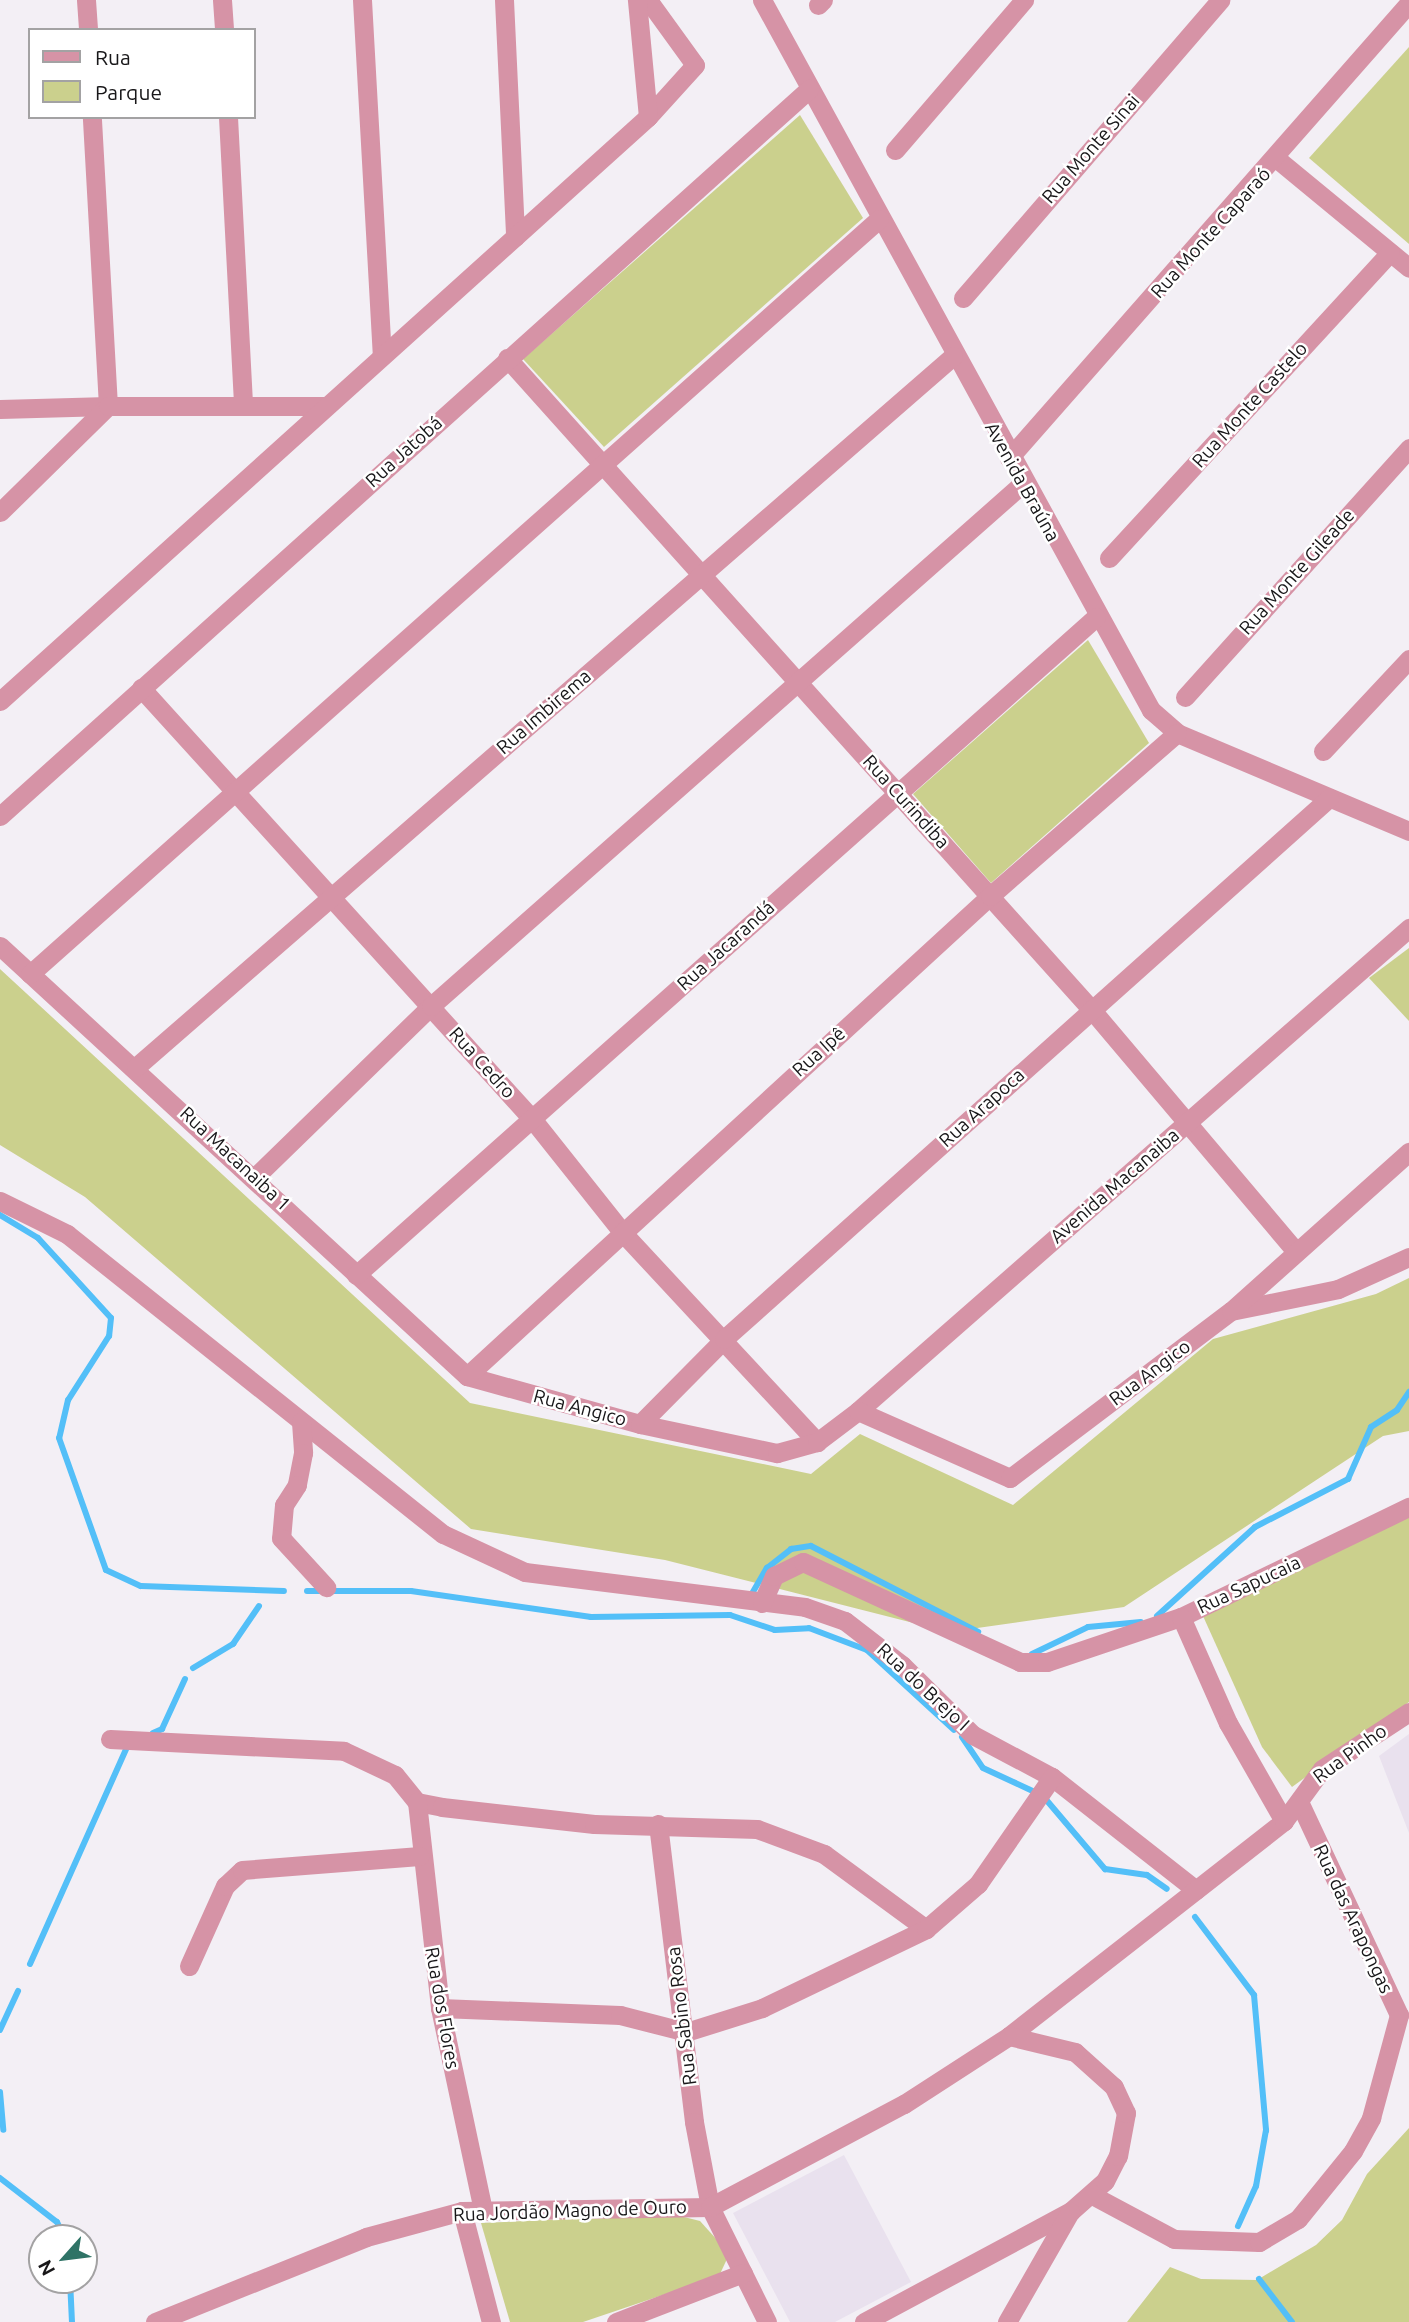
<!DOCTYPE html>
<html>
<head>
<meta charset="utf-8">
<style>
	body { margin:0 }
	#map { position:relative; width:1409px; height:2322px; overflow:hidden; background:#f3eff5; font-family:Ubuntu,sans-serif }
	div>[style] { position:absolute }
	.built>* { inset:0; background:#e9e1ee }
	.green>* { inset:0; background:#cbd08d }
	.stream>* { height:6px; margin:-3px; padding:0 3px; transform-origin:3px; border-radius:3px; background:#53bff8 }
	.minor>* { height:19px; margin:-9.5px; padding:0 9.5px; transform-origin:9.5px; border-radius:9.5px; background:#d693a6 }
	span { translate:-50% -50%; white-space:nowrap; text-align:center; line-height:1.15; -webkit-text-stroke:5px #fff; paint-order:stroke }
	.street-label { font-size:19px; color:#181719 }
	.legend { position:absolute; left:28px; top:28px; width:228px; height:91px; box-sizing:border-box; background:#fff; border:2px solid #a3a2a3; margin:0; padding:9px 12px; list-style:none; font-size:21px; color:#181719 }
	.legend li { display:flex; align-items:center; gap:14px; height:35px }
	.legend b { width:35px; border:2px solid #a3a2a3 }
	.north { position:absolute; left:28px; top:2224px; width:70px; height:70px; box-sizing:border-box; background:#fff; border:2px solid #a3a2a3; border-radius:50%; rotate:242deg; font-size:19px; font-weight:700; line-height:28px; text-align:center; color:#181719 }
	.north::after { content:''; display:block; margin:auto; width:24px; height:32px; background:#2f7366; clip-path:polygon(50% 0,100% 100%,50% 72%,0 100%) }
</style>
</head>
<body>
<div id="map">
	<div class="built">
		<div style="clip-path:polygon(1409px 1734px,1409px 1833px,1379px 1756px)"></div>
		<div style="clip-path:polygon(844px 2155px,911px 2282px,835px 2322px,790px 2322px,733px 2213px)"></div>
	</div>
	<div class="green">
		<div style="clip-path:polygon(1409px 47px,1409px 244px,1309px 158px)"></div>
		<div style="clip-path:polygon(800px 115px,863px 218px,604px 447px,523px 359px)"></div>
		<div style="clip-path:polygon(1088px 640px,1149px 743px,991px 883px,913px 794px)"></div>
		<div style="clip-path:polygon(1409px 948px,1409px 1021px,1369px 978px)"></div>
		<div style="clip-path:polygon(0 969px,470px 1403px,811px 1474px,860px 1434px,1013px 1505px,1213px 1339px,1376px 1294px,1409px 1278px,1409px 1431px,1383px 1436px,1124px 1607px,949px 1632px,665px 1560px,471px 1529px,85px 1197px,0 1145px)"></div>
		<div style="clip-path:polygon(1409px 1515px,1409px 1702px,1292px 1787px,1262px 1747px,1203px 1616px)"></div>
		<div style="clip-path:polygon(1409px 2128px,1409px 2322px,1127px 2322px,1170px 2267px,1201px 2279px,1257px 2280px,1316px 2245px,1342px 2220px,1367px 2174px)"></div>
		<div style="clip-path:polygon(672px 2214px,700px 2221px,718px 2241px,727px 2259px,719px 2276px,583px 2322px,510px 2322px,481px 2223px)"></div>
	</div>
	<div class="stream">
		<div style="left:0;top:1215px;width:44px;rotate:31.2deg"></div>
		<div style="left:38px;top:1238px;width:108px;rotate:47.6deg"></div>
		<div style="left:111px;top:1318px;width:18px;rotate:96deg"></div>
		<div style="left:109px;top:1336px;width:76px;rotate:122.6deg"></div>
		<div style="left:68px;top:1400px;width:39px;rotate:103deg"></div>
		<div style="left:59px;top:1438px;width:140px;rotate:70.4deg"></div>
		<div style="left:106px;top:1570px;width:38px;rotate:25deg"></div>
		<div style="left:141px;top:1586px;width:143px;rotate:2deg"></div>
		<div style="left:307px;top:1591px;width:104px"></div>
		<div style="left:411px;top:1591px;width:182px;rotate:8.2deg"></div>
		<div style="left:591px;top:1617px;width:139px;rotate:-0.8deg"></div>
		<div style="left:730px;top:1615px;width:47px;rotate:18.4deg"></div>
		<div style="left:775px;top:1630px;width:34px;rotate:-3deg"></div>
		<div style="left:809px;top:1628px;width:62px;rotate:20.8deg"></div>
		<div style="left:867px;top:1650px;width:118px;rotate:42.6deg"></div>
		<div style="left:750px;top:1597px;width:34px;rotate:-60deg"></div>
		<div style="left:767px;top:1568px;width:31px;rotate:-38deg"></div>
		<div style="left:791px;top:1549px;width:20px;rotate:-9deg"></div>
		<div style="left:811px;top:1546px;width:188px;rotate:27.2deg"></div>
		<div style="left:1157px;top:1616px;width:132px;rotate:-42.2deg"></div>
		<div style="left:1255px;top:1527px;width:105px;rotate:-27.3deg"></div>
		<div style="left:1348px;top:1479px;width:57px;rotate:-66.1deg"></div>
		<div style="left:1371px;top:1427px;width:31px;rotate:-33deg"></div>
		<div style="left:1397px;top:1410px;width:22px;rotate:-56deg"></div>
		<div style="left:1032px;top:1654px;width:62px;rotate:-25.7deg"></div>
		<div style="left:1088px;top:1627px;width:53px;rotate:-5.4deg"></div>
		<div style="left:193px;top:1668px;width:47px;rotate:-31deg"></div>
		<div style="left:233px;top:1644px;width:46px;rotate:-55.6deg"></div>
		<div style="left:153px;top:1733px;width:10px;rotate:-24deg"></div>
		<div style="left:162px;top:1729px;width:55px;rotate:-65.3deg"></div>
		<div style="left:962px;top:1737px;width:37px;rotate:56deg"></div>
		<div style="left:983px;top:1768px;width:60px;rotate:24.8deg"></div>
		<div style="left:1043px;top:1796px;width:96px;rotate:49.7deg"></div>
		<div style="left:1105px;top:1869px;width:42px;rotate:8.1deg"></div>
		<div style="left:1147px;top:1875px;width:24px;rotate:35deg"></div>
		<div style="left:1195px;top:1917px;width:98px;rotate:52.9deg"></div>
		<div style="left:1254px;top:1995px;width:136px;rotate:84.9deg"></div>
		<div style="left:1266px;top:2130px;width:57px;rotate:100.1deg"></div>
		<div style="left:1256px;top:2186px;width:44px;rotate:114.2deg"></div>
		<div style="left:30px;top:1964px;width:242px;rotate:-65.9deg"></div>
		<div style="left:0;top:2030px;width:43px;rotate:-65.2deg"></div>
		<div style="left:0;top:2092px;width:38px;rotate:85deg"></div>
		<div style="left:0;top:2178px;width:72px;rotate:37.7deg"></div>
		<div style="left:57px;top:2222px;width:18px;rotate:63deg"></div>
		<div style="left:1259px;top:2279px;width:54px;rotate:52.5deg"></div>
		<div style="left:70px;top:2280px;width:42px;rotate:87.3deg"></div>
	</div>
	<div class="minor">
		<div style="left:86px;top:0;width:30px;rotate:86deg"></div>
		<div style="left:222px;top:0;width:30px;rotate:86deg"></div>
		<div style="left:362px;top:0;width:356px;rotate:86.8deg"></div>
		<div style="left:504px;top:0;width:237px;rotate:87.3deg"></div>
		<div style="left:762px;top:0;width:810px;rotate:61.28deg"></div>
		<div style="left:1151px;top:710px;width:35px;rotate:41deg"></div>
		<div style="left:1177px;top:733px;width:252px;rotate:22.9deg"></div>
		<div style="left:818px;top:5px;width:7px;rotate:-45deg"></div>
		<div style="left:228px;top:117px;width:288px;rotate:87deg"></div>
		<div style="left:648px;top:117px;width:70px;rotate:-47.9deg"></div>
		<div style="left:695px;top:65px;width:80px;rotate:-125.9deg"></div>
		<div style="left:895px;top:150px;width:198px;rotate:-49.3deg"></div>
		<div style="left:1277px;top:159px;width:171px;rotate:39.5deg"></div>
		<div style="left:963px;top:298px;width:394px;rotate:-49.2deg"></div>
		<div style="left:507px;top:358px;width:875px;rotate:48.11deg"></div>
		<div style="left:1091px;top:1009px;width:318px;rotate:49.8deg"></div>
		<div style="left:0;top:409px;width:108px;rotate:-1.6deg"></div>
		<div style="left:108px;top:406px;width:289px;rotate:-93.2deg"></div>
		<div style="left:1009px;top:458px;width:606px;rotate:-48.68deg"></div>
		<div style="left:0;top:512px;width:151px;rotate:-44.5deg"></div>
		<div style="left:108px;top:406px;width:216px"></div>
		<div style="left:1109px;top:558px;width:415px;rotate:-47.4deg"></div>
		<div style="left:141px;top:688px;width:583px;rotate:47.78deg"></div>
		<div style="left:533px;top:1120px;width:143px;rotate:51.5deg"></div>
		<div style="left:622px;top:1232px;width:287px;rotate:47.1deg"></div>
		<div style="left:1185px;top:697px;width:335px;rotate:-48deg"></div>
		<div style="left:0;top:701px;width:872px;rotate:-42.03deg"></div>
		<div style="left:648px;top:117px;width:118px;rotate:-95.4deg"></div>
		<div style="left:1323px;top:751px;width:126px;rotate:-46.9deg"></div>
		<div style="left:0;top:816px;width:1088px;rotate:-41.94deg"></div>
		<div style="left:0;top:946px;width:635px;rotate:42.64deg"></div>
		<div style="left:467px;top:1376px;width:180px;rotate:15.5deg"></div>
		<div style="left:640px;top:1424px;width:140px;rotate:12deg"></div>
		<div style="left:777px;top:1453px;width:41px;rotate:-15.4deg"></div>
		<div style="left:817px;top:1442px;width:51px;rotate:-37.1deg"></div>
		<div style="left:858px;top:1411px;width:733px;rotate:-41.24deg"></div>
		<div style="left:30px;top:974px;width:1136px;rotate:-41.65deg"></div>
		<div style="left:136px;top:1067px;width:1083px;rotate:-41.03deg"></div>
		<div style="left:255px;top:1177px;width:245px;rotate:-44.2deg"></div>
		<div style="left:431px;top:1006px;width:789px;rotate:-41.45deg"></div>
		<div style="left:0;top:1201px;width:75px;rotate:26.2deg"></div>
		<div style="left:67px;top:1234px;width:481px;rotate:38.6deg"></div>
		<div style="left:443px;top:1534px;width:90px;rotate:24.9deg"></div>
		<div style="left:525px;top:1572px;width:282px;rotate:7.1deg"></div>
		<div style="left:805px;top:1607px;width:42px;rotate:19.3deg"></div>
		<div style="left:845px;top:1621px;width:72px;rotate:37.7deg"></div>
		<div style="left:902px;top:1665px;width:100px;rotate:44.6deg"></div>
		<div style="left:973px;top:1735px;width:89px;rotate:28deg"></div>
		<div style="left:1052px;top:1777px;width:183px;rotate:38.1deg"></div>
		<div style="left:356px;top:1275px;width:990px;rotate:-41.64deg"></div>
		<div style="left:1231px;top:1311px;width:109px;rotate:-11.6deg"></div>
		<div style="left:1338px;top:1289px;width:78px;rotate:-24.3deg"></div>
		<div style="left:467px;top:1376px;width:710px;rotate:-42.55deg"></div>
		<div style="left:990px;top:896px;width:248px;rotate:-41.1deg"></div>
		<div style="left:858px;top:1411px;width:166px;rotate:23.8deg"></div>
		<div style="left:1010px;top:1478px;width:277px;rotate:-37.1deg"></div>
		<div style="left:1231px;top:1311px;width:239px;rotate:-41.8deg"></div>
		<div style="left:301px;top:1422px;width:31px;rotate:86deg"></div>
		<div style="left:303px;top:1453px;width:33px;rotate:101deg"></div>
		<div style="left:297px;top:1485px;width:24px;rotate:123deg"></div>
		<div style="left:284px;top:1505px;width:33px;rotate:95deg"></div>
		<div style="left:281px;top:1538px;width:67px;rotate:47.4deg"></div>
		<div style="left:640px;top:1424px;width:120px;rotate:-45.3deg"></div>
		<div style="left:724px;top:1339px;width:812px;rotate:-41.8deg"></div>
		<div style="left:762px;top:1603px;width:30px;rotate:-66deg"></div>
		<div style="left:774px;top:1576px;width:32px;rotate:-26deg"></div>
		<div style="left:803px;top:1562px;width:239px;rotate:24.7deg"></div>
		<div style="left:1020px;top:1662px;width:27px"></div>
		<div style="left:1047px;top:1662px;width:141px;rotate:-18.6deg"></div>
		<div style="left:1181px;top:1617px;width:253px;rotate:-25.8deg"></div>
		<div style="left:1181px;top:1617px;width:116px;rotate:66.1deg"></div>
		<div style="left:1228px;top:1723px;width:113px;rotate:60.3deg"></div>
		<div style="left:110px;top:1739px;width:234px;rotate:2.9deg"></div>
		<div style="left:344px;top:1751px;width:56px;rotate:25.2deg"></div>
		<div style="left:395px;top:1775px;width:35px;rotate:51deg"></div>
		<div style="left:417px;top:1802px;width:25px;rotate:11deg"></div>
		<div style="left:442px;top:1807px;width:153px;rotate:6.4deg"></div>
		<div style="left:594px;top:1824px;width:163px;rotate:1.8deg"></div>
		<div style="left:757px;top:1829px;width:72px;rotate:20.5deg"></div>
		<div style="left:824px;top:1854px;width:127px;rotate:36.3deg"></div>
		<div style="left:417px;top:1802px;width:207px;rotate:83.6deg"></div>
		<div style="left:440px;top:2008px;width:208px;rotate:78deg"></div>
		<div style="left:658px;top:1824px;width:300px;rotate:83.1deg"></div>
		<div style="left:694px;top:2122px;width:86px;rotate:79.3deg"></div>
		<div style="left:710px;top:2207px;width:128px;rotate:63.6deg"></div>
		<div style="left:189px;top:1966px;width:88px;rotate:-65.8deg"></div>
		<div style="left:225px;top:1886px;width:23px;rotate:-43deg"></div>
		<div style="left:242px;top:1870px;width:178px;rotate:-4.5deg"></div>
		<div style="left:440px;top:2008px;width:180px;rotate:2.2deg"></div>
		<div style="left:620px;top:2015px;width:68px;rotate:14.4deg"></div>
		<div style="left:686px;top:2032px;width:80px;rotate:-17.5deg"></div>
		<div style="left:762px;top:2008px;width:182px;rotate:-25.7deg"></div>
		<div style="left:926px;top:1929px;width:69px;rotate:-40.9deg"></div>
		<div style="left:978px;top:1884px;width:130px;rotate:-55.3deg"></div>
		<div style="left:1092px;top:2195px;width:93px;rotate:28.2deg"></div>
		<div style="left:1174px;top:2239px;width:85px;rotate:2deg"></div>
		<div style="left:1259px;top:2242px;width:45px;rotate:-30.5deg"></div>
		<div style="left:1298px;top:2219px;width:87px;rotate:-51deg"></div>
		<div style="left:1353px;top:2151px;width:38px;rotate:-61deg"></div>
		<div style="left:1371px;top:2118px;width:107px;rotate:-74.8deg"></div>
		<div style="left:1399px;top:2015px;width:235px;rotate:-115.1deg"></div>
		<div style="left:462px;top:2211px;width:115px;rotate:75.4deg"></div>
		<div style="left:155px;top:2322px;width:227px;rotate:-21.9deg"></div>
		<div style="left:366px;top:2237px;width:99px;rotate:-15.2deg"></div>
		<div style="left:462px;top:2211px;width:248px;rotate:-0.9deg"></div>
		<div style="left:710px;top:2207px;width:220px;rotate:-28deg"></div>
		<div style="left:904px;top:2104px;width:125px;rotate:-32.9deg"></div>
		<div style="left:1009px;top:2036px;width:349px;rotate:-38deg"></div>
		<div style="left:1284px;top:1821px;width:64px;rotate:-53.8deg"></div>
		<div style="left:1322px;top:1769px;width:104px;rotate:-33.2deg"></div>
		<div style="left:616px;top:2322px;width:136px;rotate:-21.1deg"></div>
		<div style="left:864px;top:2322px;width:235px;rotate:-28.2deg"></div>
		<div style="left:1071px;top:2211px;width:45px;rotate:-41.4deg"></div>
		<div style="left:1105px;top:2181px;width:28px;rotate:-63deg"></div>
		<div style="left:1118px;top:2156px;width:44px;rotate:-79.5deg"></div>
		<div style="left:1126px;top:2113px;width:29px;rotate:-115deg"></div>
		<div style="left:1114px;top:2087px;width:52px;rotate:-138.1deg"></div>
		<div style="left:1075px;top:2052px;width:68px;rotate:-166.4deg"></div>
		<div style="left:1007px;top:2322px;width:127px;rotate:-60.2deg"></div>
	</div>
	<div class="street-label">
		<span style="left:1091px;top:149px;rotate:-49deg">Rua Monte Sinai</span>
		<span style="left:1211px;top:233px;rotate:-48deg">Rua Monte Caparaó</span>
		<span style="left:1250px;top:405px;rotate:-48deg">Rua Monte Castelo</span>
		<span style="left:404px;top:452px;rotate:-42deg">Rua Jatobá</span>
		<span style="left:1022px;top:482px;rotate:61deg">Avenida Braúna</span>
		<span style="left:1297px;top:572px;rotate:-48deg">Rua Monte Gileade</span>
		<span style="left:544px;top:712px;rotate:-41deg">Rua Imbirema</span>
		<span style="left:906px;top:802px;rotate:48deg">Rua Curindiba</span>
		<span style="left:726px;top:946px;rotate:-42deg">Rua Jacarandá</span>
		<span style="left:819px;top:1052px;rotate:-42deg">Rua Ipê</span>
		<span style="left:482px;top:1063px;rotate:48deg">Rua Cedro</span>
		<span style="left:982px;top:1108px;rotate:-42deg">Rua Arapoca</span>
		<span style="left:235px;top:1159px;rotate:43deg">Rua Macanaiba 1</span>
		<span style="left:1115px;top:1186px;rotate:-41deg">Avenida Macanaiba</span>
		<span style="left:1150px;top:1373px;rotate:-37deg">Rua Angico</span>
		<span style="left:580px;top:1408px;rotate:15deg">Rua Angico</span>
		<span style="left:1249px;top:1585px;rotate:-25deg">Rua Sapucaia</span>
		<span style="left:923px;top:1687px;rotate:43deg">Rua do Brejo I</span>
		<span style="left:1350px;top:1754px;rotate:-36deg">Rua Pinho</span>
		<span style="left:1353px;top:1919px;rotate:65deg">Rua das Arapongas</span>
		<span style="left:442px;top:2008px;rotate:80deg">Rua dos Flores</span>
		<span style="left:682px;top:2016px;rotate:-97deg">Rua Sabino Rosa</span>
		<span style="left:570px;top:2211px;rotate:-2deg">Rua Jordão Magno de Ouro</span>
	</div>
	<ul class="legend">
	<li><b style="height:9px;background:#d693a6"></b>Rua</li>
	<li><b style="height:19px;background:#cbd08d"></b>Parque</li>
	</ul>
	<div class="north">N</div>
</div>
</body>
</html>
